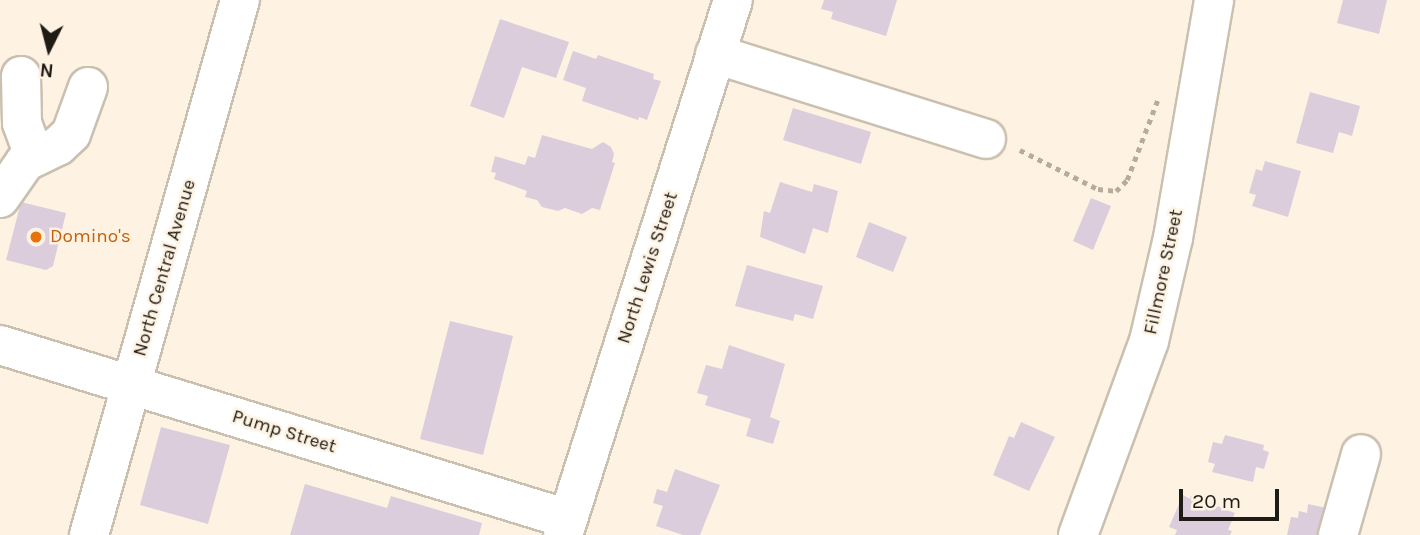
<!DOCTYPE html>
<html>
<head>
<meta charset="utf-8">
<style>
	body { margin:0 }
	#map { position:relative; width:1420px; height:535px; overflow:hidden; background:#fef3e3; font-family:Karla,sans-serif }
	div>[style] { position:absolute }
	.building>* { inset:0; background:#dbcddb }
	.path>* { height:4.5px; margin-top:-2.25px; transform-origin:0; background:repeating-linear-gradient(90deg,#b5aca0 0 5px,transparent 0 10px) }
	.roads { filter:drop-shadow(2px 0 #cac0b0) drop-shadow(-2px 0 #cac0b0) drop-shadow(0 2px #cac0b0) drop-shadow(0 -2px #cac0b0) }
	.minor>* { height:38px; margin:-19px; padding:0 19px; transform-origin:19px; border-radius:19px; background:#fff }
	.dots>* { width:19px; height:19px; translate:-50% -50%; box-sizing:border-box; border:4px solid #fef3e3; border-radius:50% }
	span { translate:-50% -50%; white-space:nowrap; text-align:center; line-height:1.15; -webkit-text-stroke:5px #fef3e3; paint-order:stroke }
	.food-label { font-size:19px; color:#c56008 }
	.left { translate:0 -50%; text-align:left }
	.street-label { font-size:19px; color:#1f1b15 }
	.north { position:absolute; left:14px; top:14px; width:70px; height:70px; -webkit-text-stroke:5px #fef3e3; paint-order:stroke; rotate:186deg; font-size:19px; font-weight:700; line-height:28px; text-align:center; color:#1f1b15 }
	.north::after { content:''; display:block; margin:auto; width:24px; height:32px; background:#1f1b15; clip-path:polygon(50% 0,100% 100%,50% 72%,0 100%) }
	.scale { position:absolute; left:1179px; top:489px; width:100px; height:32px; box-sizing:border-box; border:4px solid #1f1b15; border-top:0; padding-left:9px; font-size:21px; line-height:24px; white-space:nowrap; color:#1f1b15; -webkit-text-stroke:5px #fef3e3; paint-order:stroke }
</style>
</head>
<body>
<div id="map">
	<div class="building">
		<div style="clip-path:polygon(824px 0,897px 0,886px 36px,831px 19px,833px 12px,821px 9px)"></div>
		<div style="clip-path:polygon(1343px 0,1387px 0,1379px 34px,1337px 23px)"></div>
		<div style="clip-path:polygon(500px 19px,569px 42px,556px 78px,522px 67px,504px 118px,470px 106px)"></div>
		<div style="clip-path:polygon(573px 51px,596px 59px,598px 55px,654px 74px,653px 79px,661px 81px,647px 120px,639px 117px,638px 120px,582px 101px,586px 88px,563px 80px)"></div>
		<div style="clip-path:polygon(1310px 92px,1360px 106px,1352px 136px,1339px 132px,1333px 153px,1296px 143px)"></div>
		<div style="clip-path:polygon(793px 108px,871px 132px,861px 164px,783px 140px)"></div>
		<div style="clip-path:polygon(542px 135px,592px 149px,603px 142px,611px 147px,614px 154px,612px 162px,615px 163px,600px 210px,592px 208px,582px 214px,565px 208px,558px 211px,542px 207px,537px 200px,525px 197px,527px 191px,494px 179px,496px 173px,491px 172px,495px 156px,525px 165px,528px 156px,535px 158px)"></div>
		<div style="clip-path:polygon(1265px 161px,1301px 171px,1288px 217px,1252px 206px,1256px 195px,1249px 193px,1256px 169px,1262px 171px)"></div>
		<div style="clip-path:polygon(780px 182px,812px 192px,814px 184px,838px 191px,828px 233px,813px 228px,805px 254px,760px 237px,764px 211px,770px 213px)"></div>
		<div style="clip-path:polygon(1091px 198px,1111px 206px,1093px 250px,1073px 241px)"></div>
		<div style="clip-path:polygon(21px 202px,66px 213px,53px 266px,46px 270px,6px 260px)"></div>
		<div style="clip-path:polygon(869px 222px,907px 237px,893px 272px,856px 257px)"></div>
		<div style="clip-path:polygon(747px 265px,823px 286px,813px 319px,795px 314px,793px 321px,735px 306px)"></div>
		<div style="clip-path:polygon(450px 321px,513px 336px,483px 455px,420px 439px)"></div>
		<div style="clip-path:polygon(729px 345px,785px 364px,770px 417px,780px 421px,773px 444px,746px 436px,751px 419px,705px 405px,708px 396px,697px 393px,706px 365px,722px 369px)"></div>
		<div style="clip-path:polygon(1021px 422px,1055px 437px,1029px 491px,993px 475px,1009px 436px,1014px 438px)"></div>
		<div style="clip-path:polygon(161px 427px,230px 445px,208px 524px,140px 505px)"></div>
		<div style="clip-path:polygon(1225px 435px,1264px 445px,1263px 450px,1269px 452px,1264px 469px,1256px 467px,1253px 482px,1212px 472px,1215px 464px,1208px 462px,1213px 442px,1222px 444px)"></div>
		<div style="clip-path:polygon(675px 469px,720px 485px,700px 535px,683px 535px,656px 526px,663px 506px,653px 503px,657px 489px,667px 492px)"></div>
		<div style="clip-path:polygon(305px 484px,387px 508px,391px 496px,482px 523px,479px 535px,290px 535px)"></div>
		<div style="clip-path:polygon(1183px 495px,1190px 499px,1191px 496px,1235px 513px,1228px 530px,1232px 531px,1230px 535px,1175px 535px,1177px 530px,1169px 527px)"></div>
		<div style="clip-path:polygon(1308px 504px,1340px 511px,1335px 535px,1287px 535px,1291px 517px,1298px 518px,1299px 511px,1307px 513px)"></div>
	</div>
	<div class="path">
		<div style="left:1020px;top:150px;width:87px;rotate:26.6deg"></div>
		<div style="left:1098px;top:189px;width:18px;rotate:6deg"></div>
		<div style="left:1116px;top:191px;width:16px;rotate:-45deg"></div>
		<div style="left:1127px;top:180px;width:87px;rotate:-69.1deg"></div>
	</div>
	<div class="roads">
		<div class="minor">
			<div style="left:715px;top:54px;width:284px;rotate:17.4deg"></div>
			<div style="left:21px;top:76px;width:47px;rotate:88.8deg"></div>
			<div style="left:22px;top:123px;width:35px;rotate:70deg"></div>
			<div style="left:0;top:198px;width:44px;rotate:-55.2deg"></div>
			<div style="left:25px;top:162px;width:37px;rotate:-26deg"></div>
			<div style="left:58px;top:146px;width:18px;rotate:-43deg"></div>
			<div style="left:71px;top:134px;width:50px;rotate:-70.1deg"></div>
			<div style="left:0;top:345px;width:594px;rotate:17.03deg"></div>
			<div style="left:89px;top:535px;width:556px;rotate:-74.24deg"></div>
			<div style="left:563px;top:535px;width:561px;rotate:-72.37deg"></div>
			<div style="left:1078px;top:535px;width:207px;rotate:-69.9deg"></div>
			<div style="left:1149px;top:341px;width:106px;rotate:-76.9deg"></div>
			<div style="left:1173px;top:238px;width:242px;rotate:-80.2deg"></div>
			<div style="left:1338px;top:535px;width:84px;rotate:-74.1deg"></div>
		</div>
	</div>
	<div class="dots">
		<div style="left:36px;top:237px;background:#e8710a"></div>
	</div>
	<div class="food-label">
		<span class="left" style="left:50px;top:237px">Domino's</span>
	</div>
	<div class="street-label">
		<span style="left:165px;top:268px;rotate:-74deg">North Central Avenue</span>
		<span style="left:648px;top:268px;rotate:-72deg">North Lewis Street</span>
		<span style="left:1164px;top:272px;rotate:-78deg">Fillmore Street</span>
		<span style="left:284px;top:432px;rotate:17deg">Pump Street</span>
	</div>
	<div class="north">N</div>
	<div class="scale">20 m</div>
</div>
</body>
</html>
